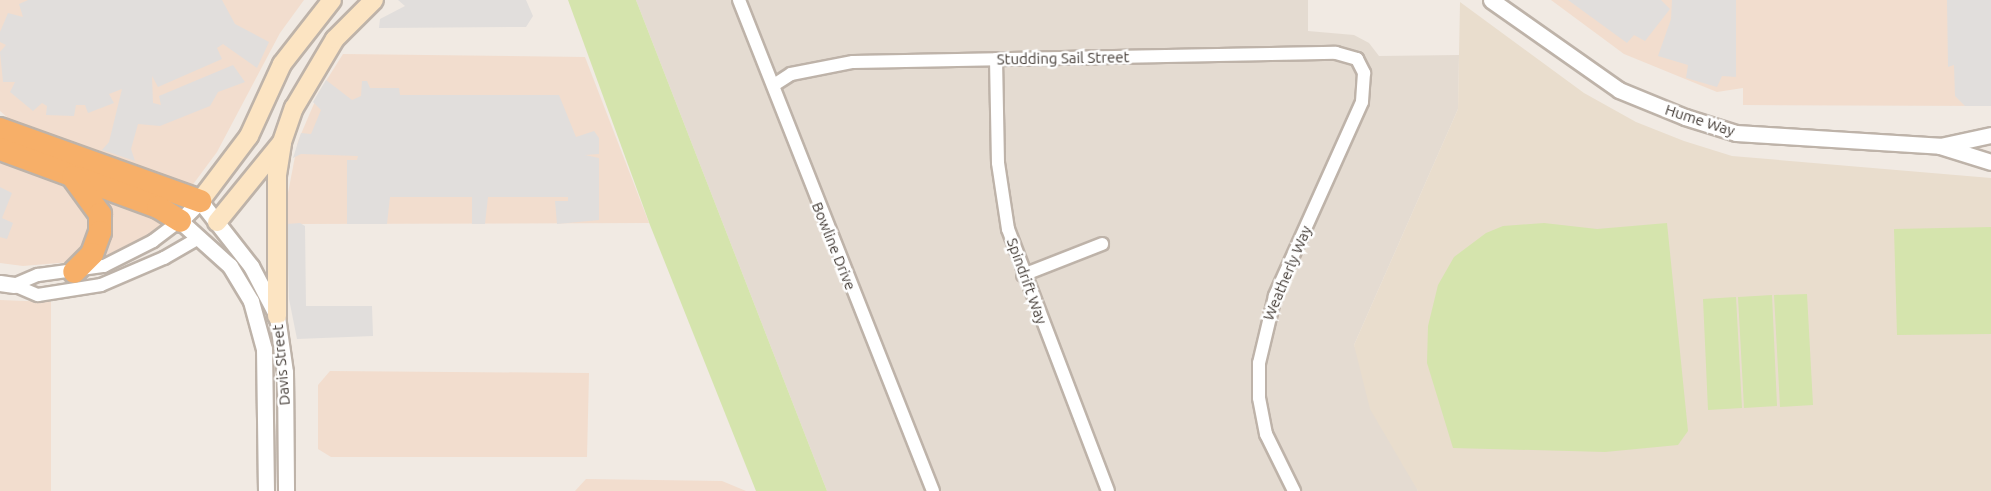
<!DOCTYPE html>
<html>
<head>
<meta charset="utf-8">
<style>
	body { margin:0 }
	#map { position:relative; width:1991px; height:491px; overflow:hidden; background:#f1eae3; font-family:Ubuntu,sans-serif }
	div>[style] { position:absolute }
	.residential>* { inset:0; background:#e4dbd1 }
	.commercial>* { inset:0; background:#f2ddce }
	.education>* { inset:0; background:#e9ddcd }
	.green>* { inset:0; background:#d5e4ad }
	.parking>* { inset:0; background:#e1dedc }
	.roads { filter:drop-shadow(2px 0 #beb3a9) drop-shadow(-2px 0 #beb3a9) drop-shadow(0 2px #beb3a9) drop-shadow(0 -2px #beb3a9) }
	.minor>* { height:12px; margin:-6px; padding:0 6px; transform-origin:6px; border-radius:6px; background:#fff }
	.tertiary>* { height:15px; margin:-7.5px; padding:0 7.5px; transform-origin:7.5px; border-radius:7.5px; background:#fff }
	.secondary>* { height:18px; margin:-9px; padding:0 9px; transform-origin:9px; border-radius:9px; background:#fce4c2 }
	.motorway>* { height:22px; margin:-11px; padding:0 11px; transform-origin:11px; border-radius:11px; background:#f7af68 }
	span { translate:-50% -50%; white-space:nowrap; text-align:center; line-height:1.15; -webkit-text-stroke:5px #fff; paint-order:stroke }
	.street-label { font-size:15px; color:#423a34 }
</style>
</head>
<body>
<div id="map">
	<div class="residential">
		<div style="clip-path:polygon(636px 0,1308px 0,1308px 31px,1354px 35px,1369px 43px,1379px 56px,1459px 55px,1458px 109px,1354px 345px,1418px 491px,827px 491px)"></div>
	</div>
	<div class="commercial">
		<div style="clip-path:polygon(0 0,304px 0,280px 33px,217px 152px,157px 233px,106px 259px,23px 266px,0 263px,0 130px,7px 117px,0 111px)"></div>
		<div style="clip-path:polygon(1551px 0,1991px 0,1991px 106px,1743px 105px,1743px 88px,1717px 92px,1624px 54px)"></div>
		<div style="clip-path:polygon(343px 54px,585px 57px,649px 223px,287px 224px,288px 193px,298px 141px,319px 92px)"></div>
		<div style="clip-path:polygon(0 300px,51px 302px,51px 491px,0 491px)"></div>
		<div style="clip-path:polygon(330px 371px,589px 373px,587px 457px,331px 457px,318px 449px,318px 385px)"></div>
		<div style="clip-path:polygon(586px 479px,722px 481px,746px 491px,575px 491px)"></div>
	</div>
	<div class="education">
		<div style="clip-path:polygon(1460px 2px,1584px 93px,1636px 122px,1684px 141px,1732px 156px,1991px 178px,1991px 491px,1418px 491px,1370px 409px,1354px 345px,1458px 109px)"></div>
	</div>
	<div class="green">
		<div style="clip-path:polygon(568px 0,636px 0,827px 491px,756px 491px,650px 225px)"></div>
		<div style="clip-path:polygon(1544px 223px,1597px 229px,1667px 223px,1688px 431px,1678px 445px,1605px 452px,1453px 448px,1427px 363px,1428px 326px,1438px 285px,1454px 257px,1486px 233px,1503px 226px)"></div>
		<div style="clip-path:polygon(1991px 227px,1991px 334px,1897px 335px,1894px 229px)"></div>
		<div style="clip-path:polygon(1807px 294px,1813px 405px,1780px 407px,1774px 295px)"></div>
		<div style="clip-path:polygon(1772px 295px,1777px 406px,1744px 408px,1738px 297px)"></div>
		<div style="clip-path:polygon(1736px 297px,1742px 408px,1708px 410px,1703px 299px)"></div>
	</div>
	<div class="parking">
		<div style="clip-path:polygon(28px 0,222px 0,235px 24px,269px 42px,257px 68px,223px 44px,217px 48px,222px 59px,158px 87px,152px 76px,153px 103px,161px 105px,159px 96px,233px 65px,245px 82px,218px 92px,210px 106px,160px 126px,138px 124px,131px 149px,135px 161px,102px 150px,109px 142px,122px 89px,109px 94px,114px 103px,88px 113px,85px 105px,76px 105px,74px 116px,46px 115px,47px 106px,42px 103px,33px 111px,10px 92px,15px 82px,3px 82px,0 52px,6px 45px,0 42px,0 32px,8px 13px,23px 17px,19px 4px)"></div>
		<div style="clip-path:polygon(398px 0,526px 0,533px 16px,526px 27px,379px 28px,380px 19px,405px 6px)"></div>
		<div style="clip-path:polygon(1568px 0,1661px 0,1670px 9px,1645px 41px,1634px 35px,1627px 43px)"></div>
		<div style="clip-path:polygon(1672px 0,1736px 0,1736px 77px,1722px 76px,1717px 87px,1686px 78px,1688px 65px,1658px 56px,1671px 19px)"></div>
		<div style="clip-path:polygon(1947px 0,1991px 0,1991px 106px,1965px 106px,1955px 96px,1954px 65px,1948px 67px)"></div>
		<div style="clip-path:polygon(326px 80px,352px 100px,361px 96px,362px 81px,367px 81px,370px 88px,399px 88px,400px 95px,559px 95px,576px 137px,594px 131px,599px 138px,599px 154px,585px 155px,599px 158px,599px 220px,557px 224px,555px 201px,568px 201px,568px 197px,488px 197px,485px 224px,472px 224px,472px 197px,390px 197px,387px 224px,347px 224px,347px 160px,357px 160px,358px 156px,301px 154px,293px 158px,301px 133px,311px 134px,321px 110px,313px 102px)"></div>
		<div style="clip-path:polygon(0 187px,12px 193px,2px 218px,13px 223px,7px 239px,0 237px)"></div>
		<div style="clip-path:polygon(300px 223px,305px 226px,306px 306px,372px 306px,373px 336px,297px 339px,289px 299px,287px 224px)"></div>
	</div>
	<div class="roads">
		<div class="minor">
			<div style="left:739px;top:0;width:528px;rotate:68.44deg"></div>
			<div style="left:996px;top:59px;width:104px;rotate:88.9deg"></div>
			<div style="left:998px;top:163px;width:67px;rotate:81.4deg"></div>
			<div style="left:1008px;top:229px;width:280px;rotate:69.1deg"></div>
			<div style="left:774px;top:85px;width:20px;rotate:-33deg"></div>
			<div style="left:791px;top:74px;width:63px;rotate:-11deg"></div>
			<div style="left:853px;top:62px;width:483px;rotate:-1.1deg"></div>
			<div style="left:1336px;top:53px;width:22px;rotate:16deg"></div>
			<div style="left:1357px;top:59px;width:16px;rotate:63deg"></div>
			<div style="left:1364px;top:73px;width:29px;rotate:94deg"></div>
			<div style="left:1362px;top:102px;width:213px;rotate:114.2deg"></div>
			<div style="left:1275px;top:296px;width:69px;rotate:103.4deg"></div>
			<div style="left:1259px;top:363px;width:35px;rotate:90deg"></div>
			<div style="left:1259px;top:398px;width:37px;rotate:79deg"></div>
			<div style="left:1266px;top:434px;width:64px;rotate:63.8deg"></div>
			<div style="left:1023px;top:275px;width:85px;rotate:-21.4deg"></div>
			<div style="left:14px;top:285px;width:26px;rotate:23deg"></div>
			<div style="left:38px;top:295px;width:64px;rotate:-9deg"></div>
			<div style="left:101px;top:285px;width:69px;rotate:-23.2deg"></div>
			<div style="left:164px;top:258px;width:39px;rotate:-30deg"></div>
			<div style="left:14px;top:285px;width:26px;rotate:-23deg"></div>
			<div style="left:38px;top:275px;width:67px;rotate:-7.8deg"></div>
			<div style="left:104px;top:266px;width:55px;rotate:-27deg"></div>
			<div style="left:153px;top:241px;width:34px;rotate:-37deg"></div>
		</div>
		<div class="tertiary">
			<div style="left:1491px;top:0;width:156px;rotate:35.1deg"></div>
			<div style="left:1619px;top:90px;width:71px;rotate:22.2deg"></div>
			<div style="left:1685px;top:117px;width:53px;rotate:17.4deg"></div>
			<div style="left:1736px;top:133px;width:204px;rotate:3.6deg"></div>
			<div style="left:1940px;top:146px;width:52px;rotate:-12.2deg"></div>
			<div style="left:1940px;top:146px;width:53px;rotate:17.4deg"></div>
			<div style="left:0;top:283px;width:14px;rotate:8deg"></div>
			<div style="left:266px;top:491px;width:142px;rotate:-90.8deg"></div>
			<div style="left:264px;top:349px;width:50px;rotate:-105.2deg"></div>
			<div style="left:251px;top:301px;width:41px;rotate:-121deg"></div>
			<div style="left:230px;top:266px;width:67px;rotate:-138deg"></div>
			<div style="left:180px;top:221px;width:28px;rotate:-45deg"></div>
			<div style="left:200px;top:201px;width:83px;rotate:51.9deg"></div>
			<div style="left:251px;top:266px;width:56px;rotate:62.5deg"></div>
			<div style="left:277px;top:316px;width:57px;rotate:81.9deg"></div>
			<div style="left:285px;top:372px;width:119px;rotate:89.5deg"></div>
		</div>
		<div class="secondary">
			<div style="left:200px;top:201px;width:81px;rotate:-53deg"></div>
			<div style="left:249px;top:136px;width:79px;rotate:-65.4deg"></div>
			<div style="left:282px;top:64px;width:81px;rotate:-52deg"></div>
			<div style="left:217px;top:222px;width:103px;rotate:-50.9deg"></div>
			<div style="left:282px;top:142px;width:36px;rotate:-71deg"></div>
			<div style="left:294px;top:108px;width:80px;rotate:-59.3deg"></div>
			<div style="left:335px;top:39px;width:55px;rotate:-45deg"></div>
			<div style="left:277px;top:316px;width:141px;rotate:-90deg"></div>
			<div style="left:277px;top:175px;width:31px;rotate:-81deg"></div>
		</div>
		<div class="motorway">
			<div style="left:0;top:129px;width:213px;rotate:19.8deg"></div>
			<div style="left:0;top:149px;width:168px;rotate:20.2deg"></div>
			<div style="left:158px;top:207px;width:26px;rotate:32deg"></div>
			<div style="left:73px;top:177px;width:46px;rotate:53.9deg"></div>
			<div style="left:100px;top:214px;width:18px;rotate:90deg"></div>
			<div style="left:100px;top:232px;width:23px;rotate:110deg"></div>
			<div style="left:92px;top:254px;width:25px;rotate:135deg"></div>
		</div>
	</div>
	<div class="street-label">
		<span style="left:1063px;top:58px;rotate:-1deg">Studding Sail Street</span>
		<span style="left:1700px;top:120px;rotate:18deg">Hume Way</span>
		<span style="left:834px;top:246px;rotate:68deg">Bowline Drive</span>
		<span style="left:1287px;top:273px;rotate:-67deg">Weatherly Way</span>
		<span style="left:1027px;top:281px;rotate:70deg">Spindrift Way</span>
		<span style="left:281px;top:365px;rotate:-95deg">Davis Street</span>
	</div>
</div>
</body>
</html>
